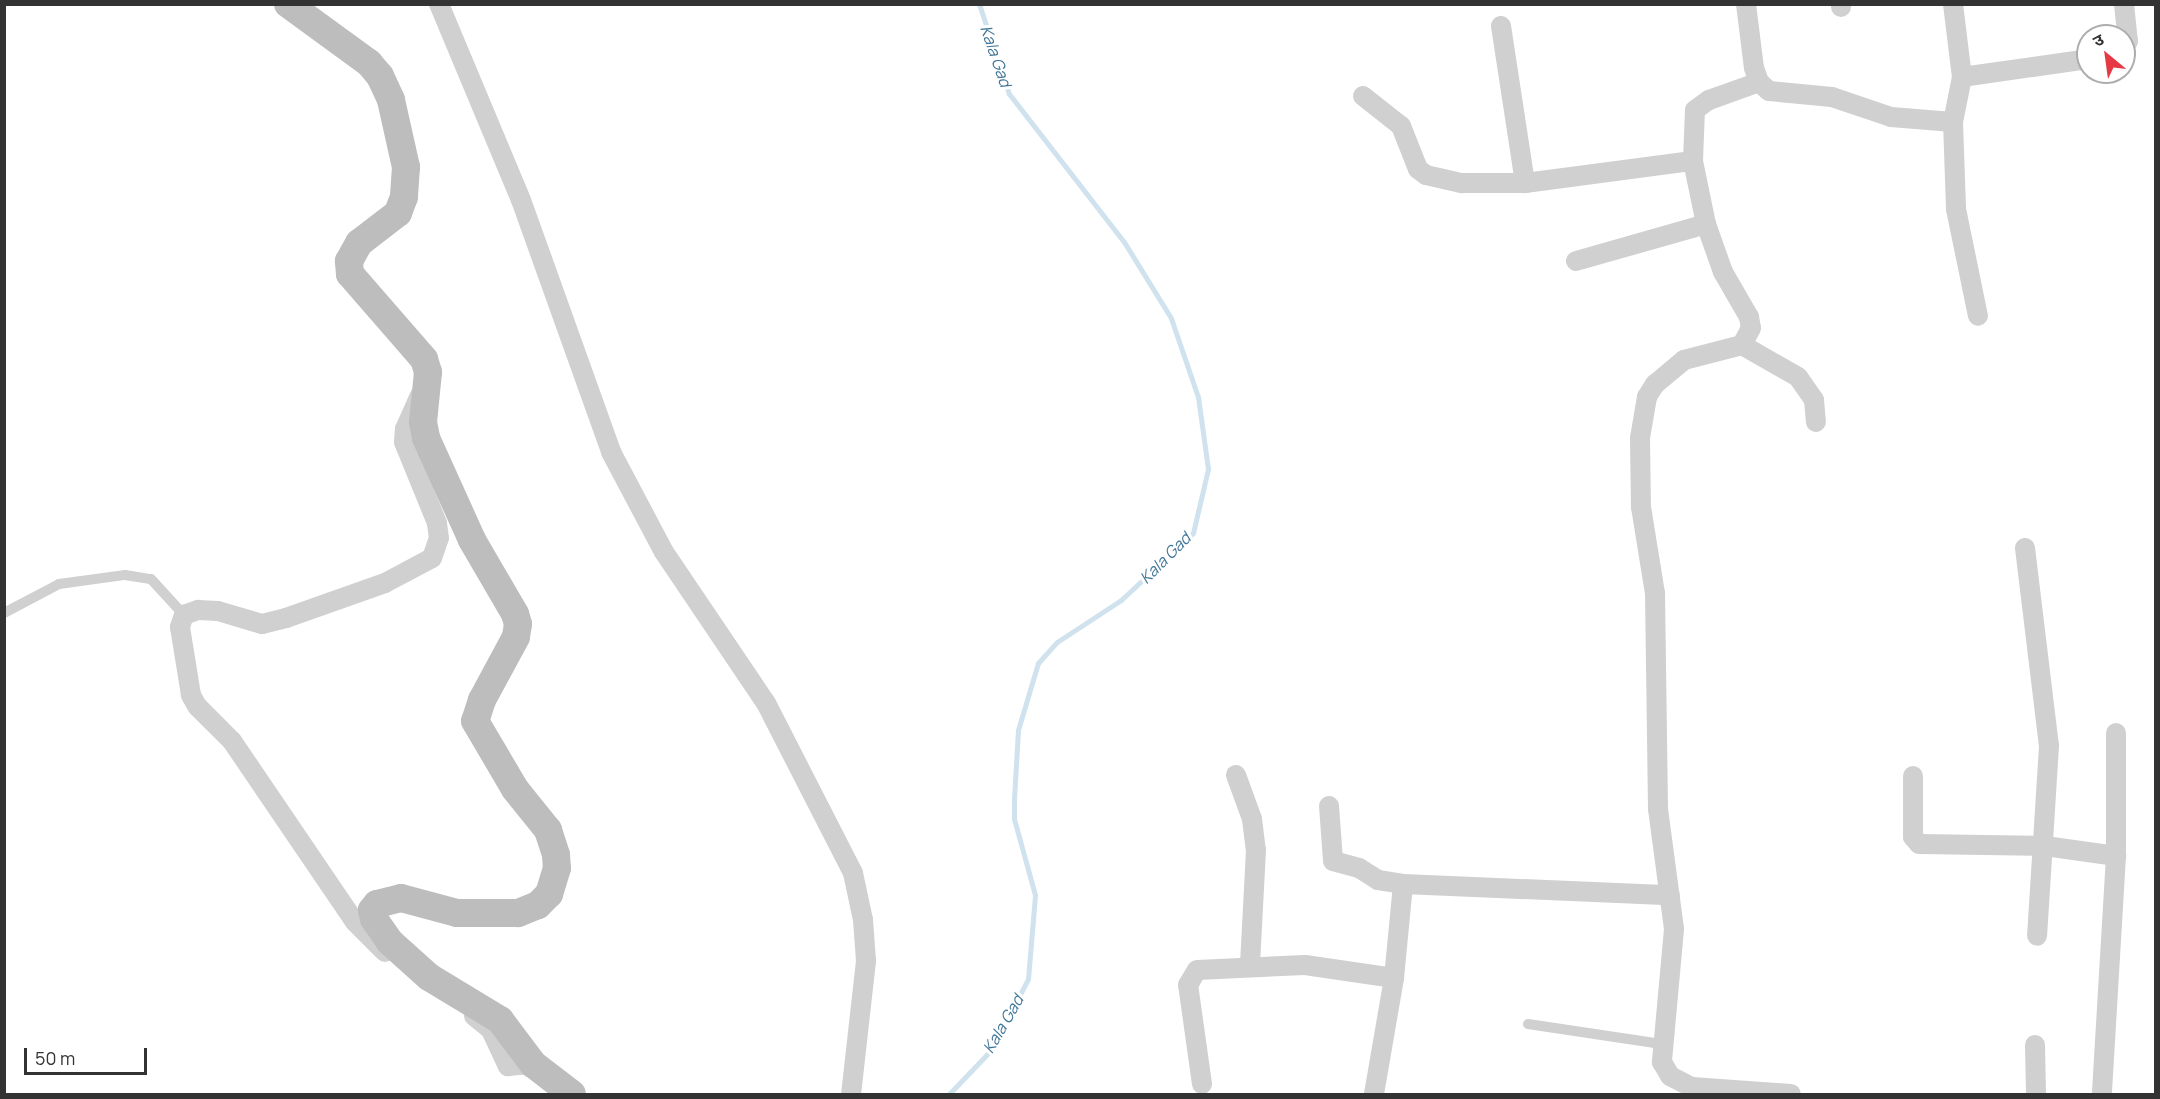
<!DOCTYPE html>
<html>
<head>
<meta charset="utf-8">
<style>
	body { margin:0 }
	#map { position:relative; width:2160px; height:1099px; overflow:hidden; background:#fff; font-family:Manrope,"Noto Sans Devanagari",sans-serif }
	div>[style] { position:absolute }
	.stream>* { height:5px; margin:-2.5px; padding:0 2.5px; transform-origin:2.5px; border-radius:2.5px; background:#cfe2ee }
	.lane>* { height:10px; margin:-5px; padding:0 5px; transform-origin:5px; border-radius:5px; background:#d0d0d0 }
	.street>* { height:20px; margin:-10px; padding:0 10px; transform-origin:10px; border-radius:10px; background:#d0d0d0 }
	.secondary>* { height:28px; margin:-14px; padding:0 14px; transform-origin:14px; border-radius:14px; background:#bdbdbd }
	span { translate:-50% -50%; white-space:nowrap; text-align:center; line-height:1.15; -webkit-text-stroke:6px #fff; paint-order:stroke }
	.water-label { font-size:16px; color:#3f7597; font-style:italic }
	.frame { position:absolute; inset:0; border:6px solid #333; pointer-events:none }
	.north { position:absolute; left:2076px; top:24px; width:60px; height:60px; box-sizing:border-box; background:#fff; border:2px solid #adadad; border-radius:50%; rotate:331deg; font-size:16px; font-weight:700; line-height:24px; text-align:center; color:#333 }
	.north::after { content:''; display:block; margin:auto; width:21px; height:27px; background:#e63946; clip-path:polygon(50% 0,100% 100%,50% 72%,0 100%) }
	.scale { position:absolute; left:24px; top:1048px; width:123px; height:27px; box-sizing:border-box; border:3px solid #333; border-top:0; padding-left:8px; font-size:18px; line-height:21px; white-space:nowrap; color:#333; -webkit-text-stroke:4px #fff; paint-order:stroke }
</style>
</head>
<body>
<div id="map">
	<div class="stream">
		<div style="left:949px;top:1094px;width:61px;rotate:-46.3deg"></div>
		<div style="left:991px;top:1050px;width:80px;rotate:-62.5deg"></div>
		<div style="left:1028px;top:979px;width:84px;rotate:-85.2deg"></div>
		<div style="left:1035px;top:895px;width:79px;rotate:-105.4deg"></div>
		<div style="left:1014px;top:819px;width:20px;rotate:-90deg"></div>
		<div style="left:1014px;top:799px;width:69px;rotate:-86.7deg"></div>
		<div style="left:1018px;top:730px;width:70px;rotate:-73.4deg"></div>
		<div style="left:1038px;top:663px;width:28px;rotate:-48deg"></div>
		<div style="left:1057px;top:642px;width:77px;rotate:-33.3deg"></div>
		<div style="left:1121px;top:600px;width:98px;rotate:-42.9deg"></div>
		<div style="left:1193px;top:533px;width:66px;rotate:-76.8deg"></div>
		<div style="left:1208px;top:469px;width:73px;rotate:-97.9deg"></div>
		<div style="left:1198px;top:397px;width:83px;rotate:-108.9deg"></div>
		<div style="left:1171px;top:318px;width:89px;rotate:-121.7deg"></div>
		<div style="left:1124px;top:242px;width:187px;rotate:-127.8deg"></div>
		<div style="left:1009px;top:94px;width:95px;rotate:-108.4deg"></div>
	</div>
	<div class="lane">
		<div style="left:4px;top:613px;width:62px;rotate:-27.8deg"></div>
		<div style="left:59px;top:584px;width:67px;rotate:-7.8deg"></div>
		<div style="left:125px;top:575px;width:26px;rotate:9deg"></div>
		<div style="left:151px;top:579px;width:49px;rotate:47.5deg"></div>
		<div style="left:1528px;top:1024px;width:135px;rotate:8.5deg"></div>
	</div>
	<div class="street">
		<div style="left:439px;top:4px;width:212px;rotate:67.3deg"></div>
		<div style="left:521px;top:200px;width:268px;rotate:70.3deg"></div>
		<div style="left:611px;top:452px;width:113px;rotate:62.1deg"></div>
		<div style="left:664px;top:552px;width:182px;rotate:56deg"></div>
		<div style="left:766px;top:703px;width:191px;rotate:62.9deg"></div>
		<div style="left:853px;top:873px;width:48px;rotate:78deg"></div>
		<div style="left:863px;top:920px;width:41px;rotate:85.8deg"></div>
		<div style="left:866px;top:961px;width:134px;rotate:96.4deg"></div>
		<div style="left:1746px;top:4px;width:64px;rotate:82.9deg"></div>
		<div style="left:1754px;top:68px;width:15px;rotate:70deg"></div>
		<div style="left:1759px;top:82px;width:13px;rotate:42deg"></div>
		<div style="left:1769px;top:91px;width:63px;rotate:5.4deg"></div>
		<div style="left:1832px;top:97px;width:62px;rotate:18.7deg"></div>
		<div style="left:1891px;top:117px;width:62px;rotate:4.6deg"></div>
		<div style="left:1841px;top:4px;width:3px;rotate:90deg"></div>
		<div style="left:1953px;top:4px;width:74px;rotate:83deg"></div>
		<div style="left:1962px;top:77px;width:127px;rotate:-8.1deg"></div>
		<div style="left:2124px;top:4px;width:37px;rotate:84deg"></div>
		<div style="left:2128px;top:41px;width:9px;rotate:117deg"></div>
		<div style="left:1501px;top:26px;width:159px;rotate:81.3deg"></div>
		<div style="left:1962px;top:77px;width:46px;rotate:101.3deg"></div>
		<div style="left:1953px;top:122px;width:87px;rotate:88deg"></div>
		<div style="left:1956px;top:209px;width:109px;rotate:78.4deg"></div>
		<div style="left:1363px;top:96px;width:48px;rotate:38.3deg"></div>
		<div style="left:1401px;top:126px;width:46px;rotate:68.4deg"></div>
		<div style="left:1418px;top:169px;width:10px;rotate:37deg"></div>
		<div style="left:1426px;top:175px;width:37px;rotate:13deg"></div>
		<div style="left:1462px;top:183px;width:63px"></div>
		<div style="left:1525px;top:183px;width:169px;rotate:-7.5deg"></div>
		<div style="left:1693px;top:161px;width:51px;rotate:-87.8deg"></div>
		<div style="left:1695px;top:110px;width:17px;rotate:-36deg"></div>
		<div style="left:1709px;top:100px;width:53px;rotate:-19.8deg"></div>
		<div style="left:1706px;top:224px;width:51px;rotate:70.5deg"></div>
		<div style="left:1723px;top:272px;width:52px;rotate:60deg"></div>
		<div style="left:1749px;top:317px;width:11px;rotate:80deg"></div>
		<div style="left:1751px;top:328px;width:19px;rotate:118deg"></div>
		<div style="left:1742px;top:345px;width:60px;rotate:165.5deg"></div>
		<div style="left:1684px;top:360px;width:38px;rotate:140deg"></div>
		<div style="left:1655px;top:384px;width:15px;rotate:122deg"></div>
		<div style="left:1647px;top:397px;width:42px;rotate:99.7deg"></div>
		<div style="left:1640px;top:438px;width:69px;rotate:89.2deg"></div>
		<div style="left:1641px;top:507px;width:87px;rotate:80.8deg"></div>
		<div style="left:1655px;top:593px;width:216px;rotate:89.2deg"></div>
		<div style="left:1658px;top:809px;width:121px;rotate:82.4deg"></div>
		<div style="left:1674px;top:929px;width:134px;rotate:95.2deg"></div>
		<div style="left:1662px;top:1062px;width:16px;rotate:60deg"></div>
		<div style="left:1670px;top:1076px;width:25px;rotate:27deg"></div>
		<div style="left:1692px;top:1087px;width:99px;rotate:4deg"></div>
		<div style="left:1576px;top:261px;width:135px;rotate:-15.9deg"></div>
		<div style="left:1706px;top:224px;width:64px;rotate:-101.7deg"></div>
		<div style="left:1742px;top:345px;width:64px;rotate:29.7deg"></div>
		<div style="left:1798px;top:377px;width:28px;rotate:55deg"></div>
		<div style="left:1814px;top:400px;width:22px;rotate:85deg"></div>
		<div style="left:2025px;top:548px;width:199px;rotate:83.1deg"></div>
		<div style="left:2049px;top:746px;width:190px;rotate:93.6deg"></div>
		<div style="left:1236px;top:775px;width:47px;rotate:70deg"></div>
		<div style="left:1252px;top:819px;width:31px;rotate:83deg"></div>
		<div style="left:1256px;top:850px;width:115px;rotate:93deg"></div>
		<div style="left:1913px;top:776px;width:61px;rotate:90deg"></div>
		<div style="left:1913px;top:837px;width:9px;rotate:49deg"></div>
		<div style="left:1919px;top:844px;width:126px;rotate:0.9deg"></div>
		<div style="left:2045px;top:846px;width:72px;rotate:8deg"></div>
		<div style="left:2116px;top:856px;width:238px;rotate:93.4deg"></div>
		<div style="left:1329px;top:806px;width:55px;rotate:85.8deg"></div>
		<div style="left:1333px;top:861px;width:27px;rotate:15deg"></div>
		<div style="left:1359px;top:868px;width:22px;rotate:32deg"></div>
		<div style="left:1378px;top:880px;width:25px;rotate:9deg"></div>
		<div style="left:2116px;top:856px;width:123px;rotate:-90deg"></div>
		<div style="left:385px;top:952px;width:42px;rotate:-135deg"></div>
		<div style="left:355px;top:922px;width:219px;rotate:-124.2deg"></div>
		<div style="left:232px;top:741px;width:49px;rotate:-135deg"></div>
		<div style="left:197px;top:706px;width:13px;rotate:-119deg"></div>
		<div style="left:191px;top:695px;width:69px;rotate:-99.2deg"></div>
		<div style="left:180px;top:627px;width:13px;rotate:-72deg"></div>
		<div style="left:184px;top:615px;width:15px;rotate:-20deg"></div>
		<div style="left:198px;top:610px;width:20px;rotate:3deg"></div>
		<div style="left:218px;top:611px;width:46px;rotate:16.5deg"></div>
		<div style="left:262px;top:624px;width:25px;rotate:-14deg"></div>
		<div style="left:286px;top:618px;width:105px;rotate:-19.5deg"></div>
		<div style="left:385px;top:583px;width:53px;rotate:-28deg"></div>
		<div style="left:432px;top:558px;width:21px;rotate:-71deg"></div>
		<div style="left:439px;top:538px;width:15px;rotate:-98deg"></div>
		<div style="left:437px;top:523px;width:87px;rotate:-112.2deg"></div>
		<div style="left:404px;top:442px;width:13px;rotate:-86deg"></div>
		<div style="left:405px;top:429px;width:36px;rotate:-66deg"></div>
		<div style="left:474px;top:1016px;width:22px;rotate:39deg"></div>
		<div style="left:491px;top:1030px;width:40px;rotate:65deg"></div>
		<div style="left:508px;top:1066px;width:25px;rotate:-5deg"></div>
		<div style="left:2035px;top:1045px;width:49px;rotate:88.8deg"></div>
		<div style="left:1202px;top:1084px;width:100px;rotate:-98deg"></div>
		<div style="left:1188px;top:985px;width:17px;rotate:-59deg"></div>
		<div style="left:1197px;top:970px;width:108px;rotate:-2.7deg"></div>
		<div style="left:1305px;top:965px;width:90px;rotate:8.3deg"></div>
		<div style="left:1374px;top:1094px;width:118px;rotate:-80.2deg"></div>
		<div style="left:1394px;top:978px;width:94px;rotate:-84.5deg"></div>
		<div style="left:1403px;top:884px;width:267px;rotate:2.4deg"></div>
	</div>
	<div class="secondary">
		<div style="left:288px;top:4px;width:100px;rotate:36.1deg"></div>
		<div style="left:369px;top:63px;width:17px;rotate:50deg"></div>
		<div style="left:380px;top:76px;width:26px;rotate:65deg"></div>
		<div style="left:391px;top:100px;width:69px;rotate:77.4deg"></div>
		<div style="left:406px;top:167px;width:30px;rotate:94deg"></div>
		<div style="left:404px;top:197px;width:17px;rotate:111deg"></div>
		<div style="left:398px;top:213px;width:49px;rotate:142.4deg"></div>
		<div style="left:359px;top:243px;width:21px;rotate:119deg"></div>
		<div style="left:349px;top:261px;width:13px;rotate:86deg"></div>
		<div style="left:350px;top:274px;width:113px;rotate:49deg"></div>
		<div style="left:424px;top:359px;width:14px;rotate:73deg"></div>
		<div style="left:428px;top:372px;width:50px;rotate:95.7deg"></div>
		<div style="left:423px;top:422px;width:16px;rotate:79deg"></div>
		<div style="left:426px;top:438px;width:112px;rotate:65.7deg"></div>
		<div style="left:472px;top:540px;width:86px;rotate:59.8deg"></div>
		<div style="left:515px;top:614px;width:10px;rotate:73deg"></div>
		<div style="left:518px;top:624px;width:13px;rotate:99deg"></div>
		<div style="left:516px;top:637px;width:72px;rotate:118.4deg"></div>
		<div style="left:482px;top:700px;width:22px;rotate:108deg"></div>
		<div style="left:475px;top:721px;width:79px;rotate:59.5deg"></div>
		<div style="left:515px;top:789px;width:53px;rotate:51.2deg"></div>
		<div style="left:548px;top:830px;width:26px;rotate:72deg"></div>
		<div style="left:556px;top:855px;width:13px;rotate:86deg"></div>
		<div style="left:557px;top:868px;width:27px;rotate:107deg"></div>
		<div style="left:549px;top:894px;width:16px;rotate:135deg"></div>
		<div style="left:538px;top:905px;width:22px;rotate:158deg"></div>
		<div style="left:518px;top:913px;width:61px;rotate:180deg"></div>
		<div style="left:457px;top:913px;width:58px;rotate:-165deg"></div>
		<div style="left:401px;top:898px;width:25px;rotate:166deg"></div>
		<div style="left:377px;top:904px;width:8px;rotate:130deg"></div>
		<div style="left:372px;top:910px;width:9px;rotate:77deg"></div>
		<div style="left:374px;top:919px;width:28px;rotate:55deg"></div>
		<div style="left:390px;top:942px;width:52px;rotate:41.9deg"></div>
		<div style="left:429px;top:977px;width:83px;rotate:31.2deg"></div>
		<div style="left:500px;top:1020px;width:55px;rotate:53.1deg"></div>
		<div style="left:533px;top:1064px;width:49px;rotate:37.6deg"></div>
	</div>
	<div class="water-label">
		<span style="left:996px;top:56px;rotate:71deg">Kala Gad</span>
		<span style="left:1165px;top:558px;rotate:-45deg">Kala Gad</span>
		<span style="left:1003px;top:1024px;rotate:-60deg">Kala Gad</span>
	</div>
	<div class="frame"></div>
	<div class="north">उ</div>
	<div class="scale">50 m</div>
</div>
</body>
</html>
